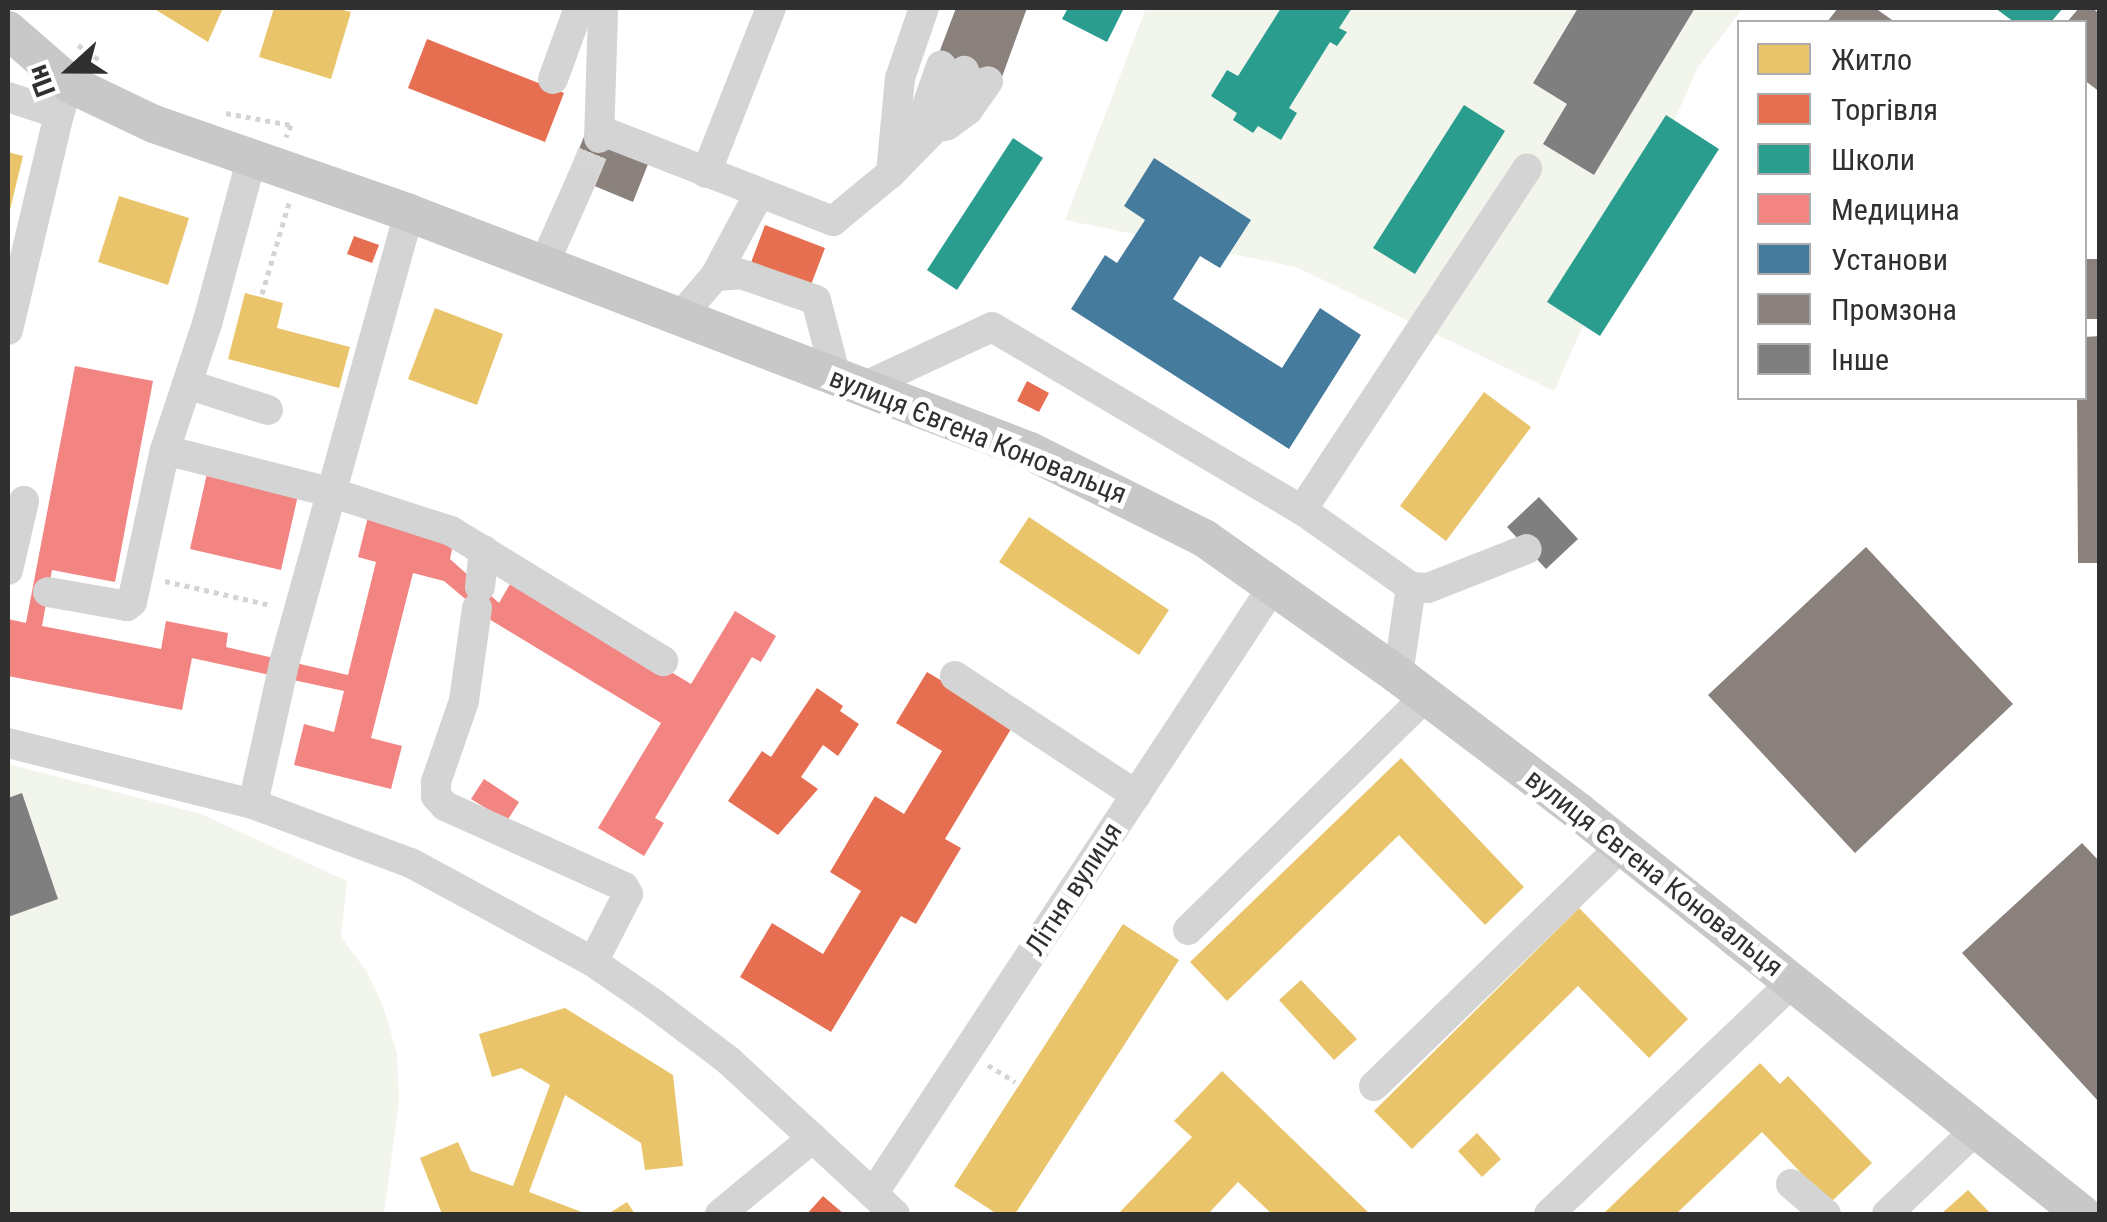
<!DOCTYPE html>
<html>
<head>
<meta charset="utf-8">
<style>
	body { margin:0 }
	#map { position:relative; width:2107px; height:1222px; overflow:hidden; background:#fff; font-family:"Roboto Condensed",sans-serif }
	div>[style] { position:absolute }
	.green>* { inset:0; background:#f2f5ec }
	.homes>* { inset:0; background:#e9c46a }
	.shops>* { inset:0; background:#e76f51 }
	.schools>* { inset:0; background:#2a9d8f }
	.health>* { inset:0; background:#f28482 }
	.public>* { inset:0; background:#457b9d }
	.industry>* { inset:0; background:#8a817c }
	.building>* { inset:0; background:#7f7f7f }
	.minor-tunnel>* { height:30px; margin-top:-15px; transform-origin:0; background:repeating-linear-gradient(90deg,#d6d6d6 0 30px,transparent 0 45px) }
	.path>* { height:5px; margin-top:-2.5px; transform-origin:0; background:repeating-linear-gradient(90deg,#d4d4d4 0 5px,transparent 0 10px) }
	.minor>* { height:30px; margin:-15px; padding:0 15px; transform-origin:15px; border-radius:15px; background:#d4d4d4 }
	.major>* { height:38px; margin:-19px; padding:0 19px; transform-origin:19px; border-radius:19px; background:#c8c8c8 }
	span { translate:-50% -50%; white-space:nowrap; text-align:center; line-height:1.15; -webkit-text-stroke:10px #fff; paint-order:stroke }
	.street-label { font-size:28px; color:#303030 }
	.frame { position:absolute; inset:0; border:10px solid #303030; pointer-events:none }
	.legend { position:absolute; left:1737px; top:20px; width:350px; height:380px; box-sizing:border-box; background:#fff; border:2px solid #acacac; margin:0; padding:12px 18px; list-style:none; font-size:30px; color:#303030 }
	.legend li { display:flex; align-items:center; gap:20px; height:50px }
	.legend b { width:50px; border:2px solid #acacac }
	.north { position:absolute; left:20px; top:20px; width:100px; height:100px; -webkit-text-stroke:8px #fff; paint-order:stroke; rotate:249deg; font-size:28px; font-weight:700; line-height:40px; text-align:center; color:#303030 }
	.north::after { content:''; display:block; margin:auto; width:35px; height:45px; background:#303030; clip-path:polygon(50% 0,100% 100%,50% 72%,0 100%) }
</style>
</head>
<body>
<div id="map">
	<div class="green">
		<div style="clip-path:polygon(1146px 8px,1743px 8px,1698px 67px,1554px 391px,1296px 267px,1065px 220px)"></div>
		<div style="clip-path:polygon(8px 764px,201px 814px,347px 881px,341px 937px,367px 972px,383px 1006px,397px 1053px,399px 1101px,384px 1214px,8px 1214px)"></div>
	</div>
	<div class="homes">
		<div style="clip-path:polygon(153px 8px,223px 8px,208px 42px)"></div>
		<div style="clip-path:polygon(274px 8px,336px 8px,351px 12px,331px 79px,259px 57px)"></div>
		<div style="clip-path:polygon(8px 152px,23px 156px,9px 214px,8px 214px)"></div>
		<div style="clip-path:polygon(119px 196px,189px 218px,168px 285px,98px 262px)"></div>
		<div style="clip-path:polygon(245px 293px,283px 303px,277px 328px,350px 347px,339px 388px,228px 359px)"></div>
		<div style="clip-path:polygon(435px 308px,503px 334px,477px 405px,408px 379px)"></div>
		<div style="clip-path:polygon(1484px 392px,1531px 427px,1446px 541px,1400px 506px)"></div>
		<div style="clip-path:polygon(1029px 517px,1169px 610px,1139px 655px,999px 562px)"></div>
		<div style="clip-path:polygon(1401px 758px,1524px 887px,1485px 925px,1399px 835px,1227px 1001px,1190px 962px)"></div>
		<div style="clip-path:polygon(1579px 908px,1688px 1019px,1649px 1058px,1578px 986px,1412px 1149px,1374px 1111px)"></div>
		<div style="clip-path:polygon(1123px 924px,1179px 960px,1015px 1214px,997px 1214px,954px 1186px)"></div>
		<div style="clip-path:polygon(1301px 980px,1357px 1039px,1334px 1060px,1279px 1000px)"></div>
		<div style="clip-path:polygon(565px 1008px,673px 1075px,683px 1166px,645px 1170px,641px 1143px,565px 1095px,529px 1192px,587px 1214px,442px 1214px,420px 1158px,458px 1142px,471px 1171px,513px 1186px,550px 1085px,521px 1068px,492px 1077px,479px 1034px)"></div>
		<div style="clip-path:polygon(1760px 1063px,1780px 1084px,1788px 1076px,1872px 1163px,1830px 1203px,1762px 1132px,1676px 1214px,1603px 1214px)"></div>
		<div style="clip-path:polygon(1222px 1071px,1370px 1214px,1272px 1214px,1238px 1182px,1208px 1214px,1118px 1214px,1192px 1137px,1174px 1121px)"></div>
		<div style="clip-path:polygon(1477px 1133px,1501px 1159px,1482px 1177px,1458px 1151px)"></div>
		<div style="clip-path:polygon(1968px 1190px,1991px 1214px,1941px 1214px)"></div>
		<div style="clip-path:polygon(627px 1202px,635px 1214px,608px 1214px)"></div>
	</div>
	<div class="shops">
		<div style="clip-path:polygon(427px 39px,564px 93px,545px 142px,408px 88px)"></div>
		<div style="clip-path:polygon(765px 225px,825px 248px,809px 290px,749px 268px)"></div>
		<div style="clip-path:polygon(354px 236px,379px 245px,372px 263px,347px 254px)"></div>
		<div style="clip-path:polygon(1027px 381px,1049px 393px,1039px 412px,1017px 401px)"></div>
		<div style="clip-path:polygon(927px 672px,1014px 724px,945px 839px,961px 848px,916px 924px,901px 916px,831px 1032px,740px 977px,772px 923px,823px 954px,861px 891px,830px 872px,875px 796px,904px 814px,942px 751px,896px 723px)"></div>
		<div style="clip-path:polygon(817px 688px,843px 706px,840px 711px,859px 724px,838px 756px,823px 745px,801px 777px,818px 789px,778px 835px,728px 801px,762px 751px,771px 757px)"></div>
		<div style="clip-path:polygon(823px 1196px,844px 1214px,807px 1214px)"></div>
	</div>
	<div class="schools">
		<div style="clip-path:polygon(1068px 8px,1124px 8px,1107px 42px,1062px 19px)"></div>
		<div style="clip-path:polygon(1281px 8px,1352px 8px,1339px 28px,1347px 32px,1337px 46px,1330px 42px,1289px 108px,1297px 113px,1281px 140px,1258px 126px,1253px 133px,1233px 120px,1237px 113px,1211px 96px,1227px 70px,1238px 76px)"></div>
		<div style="clip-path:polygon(1995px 8px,2063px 8px,2051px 22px,2014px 22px)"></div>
		<div style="clip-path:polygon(1464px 105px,1505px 131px,1415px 274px,1373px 248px)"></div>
		<div style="clip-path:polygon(1666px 115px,1719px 149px,1600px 336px,1547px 302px)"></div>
		<div style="clip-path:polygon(1013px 138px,1043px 158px,957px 290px,927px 270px)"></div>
	</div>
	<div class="health">
		<div style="clip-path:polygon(75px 366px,153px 381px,115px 582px,52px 570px,42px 626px,161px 649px,166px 621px,228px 633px,226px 647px,348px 675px,376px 562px,358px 557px,369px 513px,455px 535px,450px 559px,499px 603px,514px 577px,691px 684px,735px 611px,776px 636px,761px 662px,752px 657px,655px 818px,664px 823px,644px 856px,598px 828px,661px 723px,489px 619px,444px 581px,413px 573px,371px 738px,402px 746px,391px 789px,294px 765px,304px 724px,334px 732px,344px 691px,192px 658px,182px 710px,8px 676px,8px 619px,26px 623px)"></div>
		<div style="clip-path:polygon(208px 469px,299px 491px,281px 570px,190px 549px)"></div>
		<div style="clip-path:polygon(484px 779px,519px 802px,507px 821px,471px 799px)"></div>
	</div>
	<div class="public">
		<div style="clip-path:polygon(1154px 158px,1251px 220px,1220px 268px,1200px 256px,1173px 299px,1282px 368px,1320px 308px,1361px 335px,1289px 449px,1071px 309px,1105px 255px,1117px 263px,1145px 220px,1124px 206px)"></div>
	</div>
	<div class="industry">
		<div style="clip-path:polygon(956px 8px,1027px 8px,1002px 77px,939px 53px)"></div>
		<div style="clip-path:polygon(1838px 8px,1875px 8px,1895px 22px,1827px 22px)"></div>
		<div style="clip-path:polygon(2079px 8px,2092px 8px,2100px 14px,2100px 92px,2084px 80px,2084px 22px,2067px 22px)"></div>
		<div style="clip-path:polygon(586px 132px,650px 159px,633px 202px,568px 175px)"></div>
		<div style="clip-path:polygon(2084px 259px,2100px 259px,2100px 319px,2084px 319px)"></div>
		<div style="clip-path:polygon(2100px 336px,2100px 563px,2078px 563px,2077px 398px,2084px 398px,2084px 337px)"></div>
		<div style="clip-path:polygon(1866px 547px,2013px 704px,1855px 853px,1708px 695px)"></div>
		<div style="clip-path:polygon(2082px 843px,2100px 862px,2100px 1103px,1962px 953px)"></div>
	</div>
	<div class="building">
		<div style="clip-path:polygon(1578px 8px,1695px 8px,1594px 175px,1543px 144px,1567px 104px,1533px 83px)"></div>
		<div style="clip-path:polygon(1539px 497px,1578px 539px,1546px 569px,1507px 527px)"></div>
		<div style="clip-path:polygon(22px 793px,58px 899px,8px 917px,8px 798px)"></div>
	</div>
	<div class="minor-tunnel">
		<div style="left:581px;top:181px;width:47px;rotate:-67.3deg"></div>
	</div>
	<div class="path">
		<div style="left:78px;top:45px;width:28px;rotate:35deg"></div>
		<div style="left:226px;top:113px;width:66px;rotate:10.5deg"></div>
		<div style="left:291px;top:125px;width:13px;rotate:113deg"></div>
		<div style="left:262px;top:294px;width:95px;rotate:-73.5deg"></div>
		<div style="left:165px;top:581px;width:109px;rotate:12.8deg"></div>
		<div style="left:988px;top:1065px;width:32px;rotate:32deg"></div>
	</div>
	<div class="minor">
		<div style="left:591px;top:8px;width:13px;rotate:23deg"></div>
		<div style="left:603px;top:13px;width:125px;rotate:91.8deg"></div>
		<div style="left:553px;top:79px;width:76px;rotate:-69.9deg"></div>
		<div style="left:8px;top:97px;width:54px;rotate:18.4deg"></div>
		<div style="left:59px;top:114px;width:19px;rotate:-72deg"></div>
		<div style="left:946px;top:126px;width:27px;rotate:-36deg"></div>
		<div style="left:968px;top:110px;width:35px;rotate:-55deg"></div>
		<div style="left:602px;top:131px;width:248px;rotate:21.3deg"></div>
		<div style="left:833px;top:221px;width:75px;rotate:-39.6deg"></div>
		<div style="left:891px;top:173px;width:77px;rotate:-45.5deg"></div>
		<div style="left:945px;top:118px;width:51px;rotate:-68deg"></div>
		<div style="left:914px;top:143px;width:82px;rotate:-70.7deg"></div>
		<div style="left:706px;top:173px;width:177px;rotate:-68.5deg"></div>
		<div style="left:891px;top:173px;width:95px;rotate:-84.6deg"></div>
		<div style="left:900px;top:78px;width:74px;rotate:-71.1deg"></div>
		<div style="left:544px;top:264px;width:91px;rotate:-66deg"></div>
		<div style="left:715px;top:276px;width:26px;rotate:-4deg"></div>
		<div style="left:741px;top:274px;width:79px;rotate:19.1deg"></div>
		<div style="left:816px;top:300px;width:80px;rotate:75.4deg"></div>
		<div style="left:680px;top:317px;width:54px;rotate:-49.5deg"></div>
		<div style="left:715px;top:276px;width:93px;rotate:-61.8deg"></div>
		<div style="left:8px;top:330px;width:222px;rotate:-76.7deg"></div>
		<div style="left:187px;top:384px;width:85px;rotate:17.8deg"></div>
		<div style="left:863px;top:387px;width:142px;rotate:-24.9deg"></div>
		<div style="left:992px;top:327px;width:360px;rotate:30.6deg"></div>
		<div style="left:165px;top:450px;width:170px;rotate:14.3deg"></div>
		<div style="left:330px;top:492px;width:127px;rotate:17.9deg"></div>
		<div style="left:451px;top:531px;width:249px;rotate:31.5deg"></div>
		<div style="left:8px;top:570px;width:71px;rotate:-76.9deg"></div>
		<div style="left:480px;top:587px;width:37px;rotate:-84deg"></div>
		<div style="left:1411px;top:587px;width:17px;rotate:3deg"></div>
		<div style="left:1428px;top:588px;width:106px;rotate:-21.5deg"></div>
		<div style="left:48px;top:592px;width:80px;rotate:10deg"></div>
		<div style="left:127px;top:606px;width:6px;rotate:-39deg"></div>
		<div style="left:132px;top:602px;width:156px;rotate:-77.8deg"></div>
		<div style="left:165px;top:450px;width:133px;rotate:-71.6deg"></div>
		<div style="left:207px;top:324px;width:173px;rotate:-74.9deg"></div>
		<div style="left:477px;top:608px;width:94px;rotate:98deg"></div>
		<div style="left:464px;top:701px;width:86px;rotate:109.1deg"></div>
		<div style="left:436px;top:782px;width:14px;rotate:90deg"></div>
		<div style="left:436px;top:796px;width:13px;rotate:48deg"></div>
		<div style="left:445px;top:806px;width:196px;rotate:24.3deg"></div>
		<div style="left:624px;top:887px;width:8px;rotate:60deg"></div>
		<div style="left:628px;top:894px;width:76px;rotate:117.2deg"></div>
		<div style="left:1398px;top:675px;width:89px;rotate:-81.6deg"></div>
		<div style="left:1411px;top:587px;width:133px;rotate:-144.8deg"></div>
		<div style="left:1302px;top:510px;width:409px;rotate:-56.6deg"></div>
		<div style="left:955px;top:676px;width:217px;rotate:33.3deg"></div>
		<div style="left:8px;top:743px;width:252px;rotate:14deg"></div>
		<div style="left:253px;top:804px;width:169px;rotate:20.5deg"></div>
		<div style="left:411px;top:863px;width:207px;rotate:28.5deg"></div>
		<div style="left:593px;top:962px;width:74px;rotate:34.5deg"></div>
		<div style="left:654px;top:1004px;width:93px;rotate:37.1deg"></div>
		<div style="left:728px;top:1060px;width:227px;rotate:42.7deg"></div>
		<div style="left:253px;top:804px;width:148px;rotate:-77.5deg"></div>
		<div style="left:285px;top:660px;width:464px;rotate:-74.5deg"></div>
		<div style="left:1188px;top:930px;width:334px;rotate:-44.5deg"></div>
		<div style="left:1374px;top:1086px;width:345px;rotate:-44.1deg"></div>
		<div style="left:1791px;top:1184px;width:46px;rotate:40.6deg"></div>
		<div style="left:873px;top:1194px;width:729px;rotate:-56.64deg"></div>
		<div style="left:720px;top:1214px;width:120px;rotate:-39.3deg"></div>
		<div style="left:1549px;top:1214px;width:337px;rotate:-43.6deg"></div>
		<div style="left:1887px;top:1214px;width:125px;rotate:-43.4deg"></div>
	</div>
	<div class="major">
		<div style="left:8px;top:30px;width:82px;rotate:41.1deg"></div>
		<div style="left:70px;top:84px;width:93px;rotate:25.5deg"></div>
		<div style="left:154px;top:124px;width:270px;rotate:19.2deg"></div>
		<div style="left:409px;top:213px;width:665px;rotate:20.97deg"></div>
		<div style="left:1030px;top:451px;width:195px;rotate:26.6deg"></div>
		<div style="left:1204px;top:538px;width:237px;rotate:35.2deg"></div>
		<div style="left:1398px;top:675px;width:227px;rotate:37.1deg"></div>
		<div style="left:1579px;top:812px;width:644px;rotate:38.63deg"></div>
	</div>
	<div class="street-label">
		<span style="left:978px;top:436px;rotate:22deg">вулиця Євгена Коновальця</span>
		<span style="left:1654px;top:873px;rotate:38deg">вулиця Євгена Коновальця</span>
		<span style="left:1074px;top:889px;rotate:-57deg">Літня вулиця</span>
	</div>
	<div class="frame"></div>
	<ul class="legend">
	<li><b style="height:28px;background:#e9c46a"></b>Житло</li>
	<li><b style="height:28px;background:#e76f51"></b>Торгівля</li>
	<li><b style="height:28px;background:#2a9d8f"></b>Школи</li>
	<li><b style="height:28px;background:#f28482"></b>Медицина</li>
	<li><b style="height:28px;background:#457b9d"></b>Установи</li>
	<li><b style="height:28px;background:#8a817c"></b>Промзона</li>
	<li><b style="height:28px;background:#7f7f7f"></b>Інше</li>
	</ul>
	<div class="north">Пн</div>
</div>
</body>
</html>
